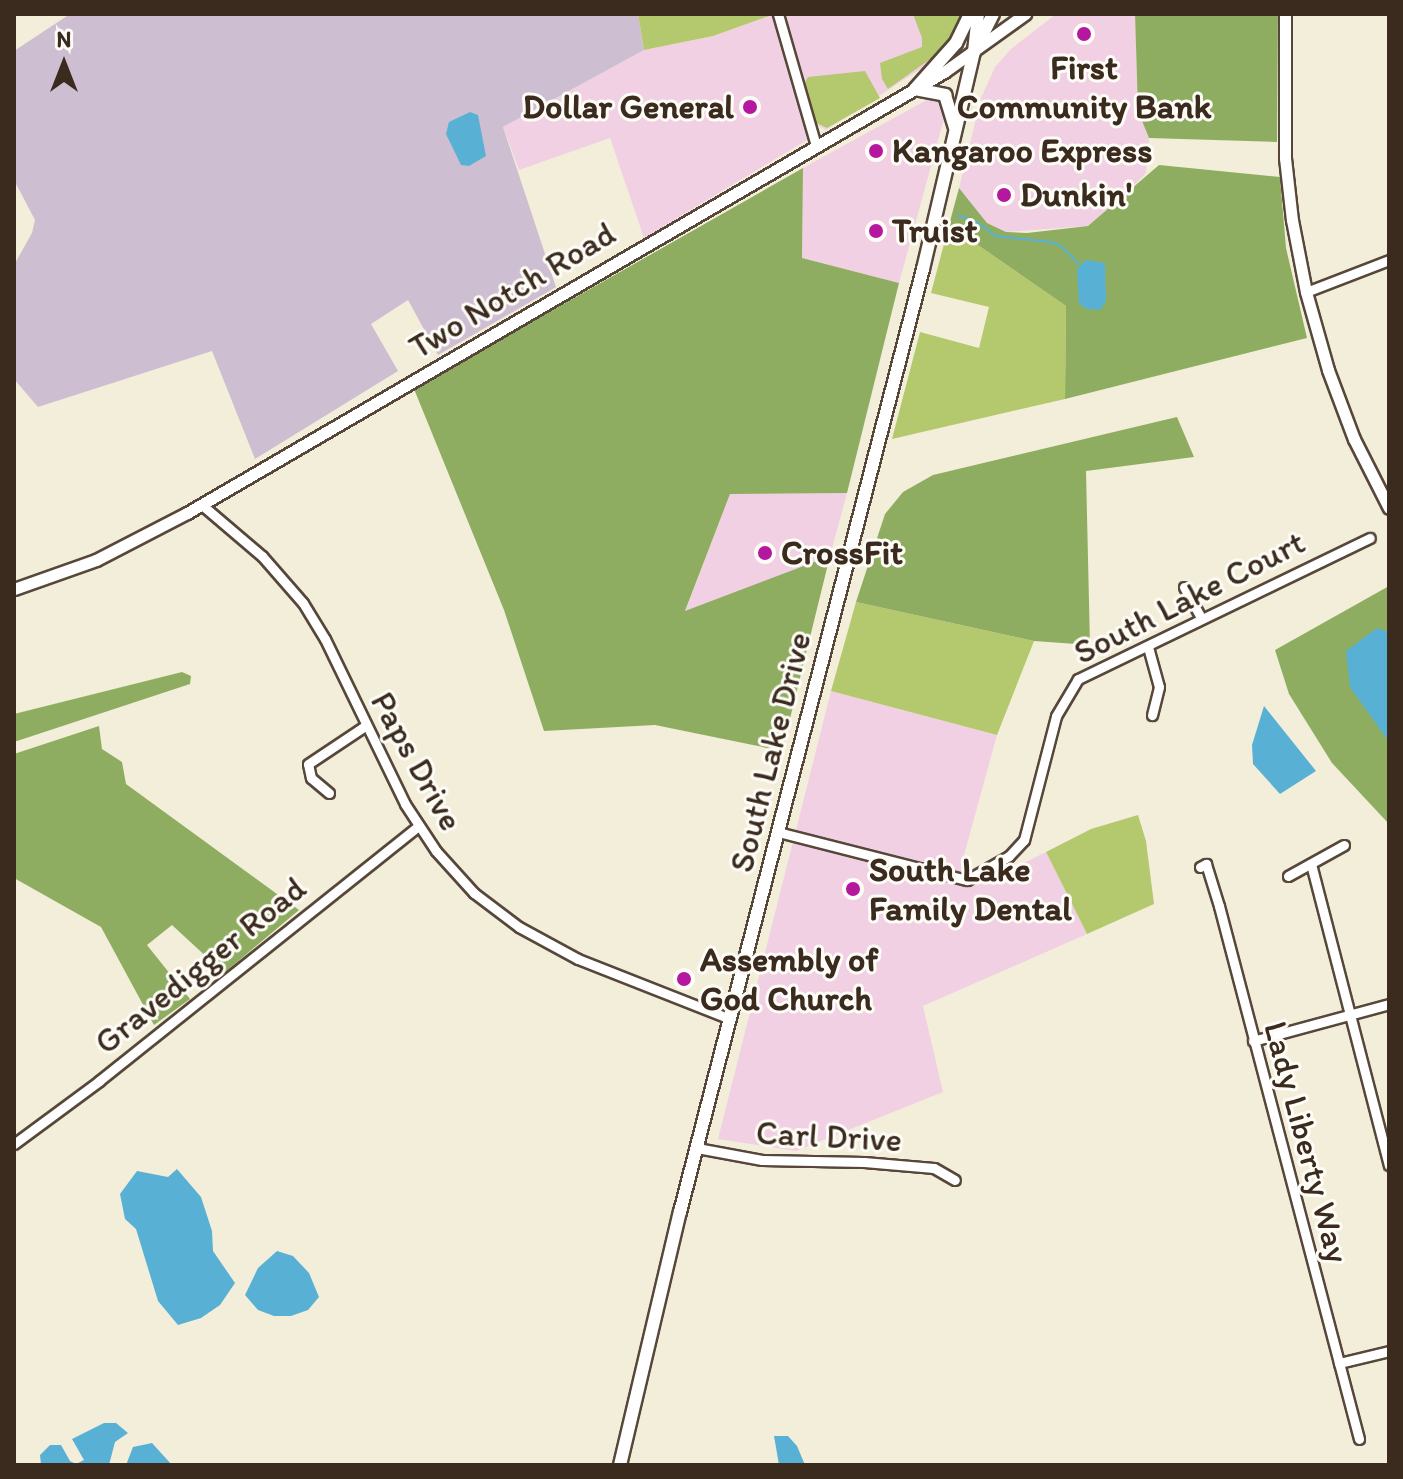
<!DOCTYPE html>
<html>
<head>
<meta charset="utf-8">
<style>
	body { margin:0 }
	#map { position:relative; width:1403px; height:1479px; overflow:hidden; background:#f3eeda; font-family:Itim,sans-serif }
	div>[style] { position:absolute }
	.built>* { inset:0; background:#f1d0e3 }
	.industrial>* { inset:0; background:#cebed1 }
	.green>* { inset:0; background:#b4c96d }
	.forest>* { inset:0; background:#8fad60 }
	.water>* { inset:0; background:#58b1d5 }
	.stream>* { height:2px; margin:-1px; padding:0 1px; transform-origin:1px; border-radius:1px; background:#58b1d5 }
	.roads { filter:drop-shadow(2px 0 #57473a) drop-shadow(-2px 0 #57473a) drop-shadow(0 2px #57473a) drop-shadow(0 -2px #57473a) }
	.minor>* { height:9px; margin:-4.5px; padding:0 4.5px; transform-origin:4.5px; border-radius:4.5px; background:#fff }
	.tertiary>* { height:11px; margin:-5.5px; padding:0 5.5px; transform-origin:5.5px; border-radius:5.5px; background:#fff }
	.secondary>* { height:12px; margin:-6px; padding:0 6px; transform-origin:6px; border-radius:6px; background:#fff }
	.dots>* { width:22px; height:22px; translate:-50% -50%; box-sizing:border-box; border:4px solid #fdfcf7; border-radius:50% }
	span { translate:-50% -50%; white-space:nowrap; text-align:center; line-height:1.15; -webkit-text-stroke:6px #fdfcf7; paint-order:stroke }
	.poi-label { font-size:34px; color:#3b2a1e; font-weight:700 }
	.right { translate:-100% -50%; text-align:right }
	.left { translate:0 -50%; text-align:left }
	.street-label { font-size:34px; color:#3b2a1e }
	.frame { position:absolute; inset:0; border:16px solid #3b2a1e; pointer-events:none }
	.north { position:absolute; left:24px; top:24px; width:80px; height:80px; -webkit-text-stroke:6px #fdfcf7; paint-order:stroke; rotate:0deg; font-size:22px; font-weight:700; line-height:32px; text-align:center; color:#3b2a1e }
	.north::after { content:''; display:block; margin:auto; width:28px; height:36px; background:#3b2a1e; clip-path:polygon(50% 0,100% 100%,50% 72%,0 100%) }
</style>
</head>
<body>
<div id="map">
	<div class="built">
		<div style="clip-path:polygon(784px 14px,965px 14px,933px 61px,826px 130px,815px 124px)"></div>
		<div style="clip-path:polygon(1056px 14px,1135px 14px,1138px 111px,1149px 138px,1146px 173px,1117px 203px,1088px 226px,1006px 232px,987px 223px,959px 188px,981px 98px,995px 67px,1011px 49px)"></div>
		<div style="clip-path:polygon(772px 15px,807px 140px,644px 238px,610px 138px,519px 170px,503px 127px,644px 50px,713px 36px)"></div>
		<div style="clip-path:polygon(932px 97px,941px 101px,945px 115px,899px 283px,802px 258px,803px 168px)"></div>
		<div style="clip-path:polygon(847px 493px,830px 556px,685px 612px,730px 494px)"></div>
		<div style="clip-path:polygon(831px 691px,997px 735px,961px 866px,987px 881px,1046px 852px,1087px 934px,923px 1006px,943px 1092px,796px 1151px,718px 1139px)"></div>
	</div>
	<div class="industrial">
		<div style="clip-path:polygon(70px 14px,638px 14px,644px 50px,503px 127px,556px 287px,438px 355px,408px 300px,371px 324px,398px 371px,255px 459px,212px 351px,38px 407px,14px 379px,14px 265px,32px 233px,35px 220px,14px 180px,14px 51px)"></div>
	</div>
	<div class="green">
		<div style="clip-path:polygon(638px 14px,772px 14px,772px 15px,713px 36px,644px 50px)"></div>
		<div style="clip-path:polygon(913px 14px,965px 14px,943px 50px,888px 89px,882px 79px,880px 63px,922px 47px,922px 38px)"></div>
		<div style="clip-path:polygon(865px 71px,880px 98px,827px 128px,812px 121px,802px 88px,808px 77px)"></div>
		<div style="clip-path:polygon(949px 225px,1066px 306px,1065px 399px,892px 439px,920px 332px,979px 348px,989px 307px,931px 293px)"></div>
		<div style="clip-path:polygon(856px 602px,1034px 641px,997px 735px,831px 691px)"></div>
		<div style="clip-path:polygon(1138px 815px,1146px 841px,1154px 904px,1087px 934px,1046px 852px,1091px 829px)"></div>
	</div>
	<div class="forest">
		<div style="clip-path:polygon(1135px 14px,1278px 14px,1277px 142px,1149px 138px,1138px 111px)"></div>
		<div style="clip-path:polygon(1159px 165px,1280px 177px,1286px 248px,1307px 338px,1065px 399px,1066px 306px,949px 225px,959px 188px,987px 223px,1006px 232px,1027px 233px,1088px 226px)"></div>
		<div style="clip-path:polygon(803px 168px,802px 258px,899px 283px,847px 493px,730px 494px,685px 611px,830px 556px,782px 751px,655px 725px,544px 731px,504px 610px,414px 389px)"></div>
		<div style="clip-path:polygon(1177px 417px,1194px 457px,1086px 471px,1090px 645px,1034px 641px,856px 602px,885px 514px,903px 492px,933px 475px)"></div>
		<div style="clip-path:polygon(1389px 586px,1389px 824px,1332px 763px,1289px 694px,1275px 650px)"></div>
		<div style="clip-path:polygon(182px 672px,191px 676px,190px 684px,14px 742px,14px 714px)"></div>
		<div style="clip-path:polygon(99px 726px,102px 749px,122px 762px,126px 784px,299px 910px,224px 973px,172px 925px,147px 945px,190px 999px,154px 1025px,101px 927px,14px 878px,14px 754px)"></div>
	</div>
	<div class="water">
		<div style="clip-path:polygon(470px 112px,478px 115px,486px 156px,469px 166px,461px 165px,446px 134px,449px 122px)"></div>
		<div style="clip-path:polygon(1086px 260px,1105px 263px,1106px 301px,1100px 310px,1087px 309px,1079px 304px,1077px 269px)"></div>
		<div style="clip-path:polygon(1377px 628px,1389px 632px,1389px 742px,1350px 687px,1346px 651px)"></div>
		<div style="clip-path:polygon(1264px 706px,1316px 771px,1280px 794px,1253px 764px,1252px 745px)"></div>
		<div style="clip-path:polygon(177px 1169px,201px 1197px,212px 1231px,213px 1251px,235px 1283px,220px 1305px,201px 1318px,178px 1325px,158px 1301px,136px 1229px,125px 1219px,120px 1194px,137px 1171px,168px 1177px)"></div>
		<div style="clip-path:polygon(277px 1251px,293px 1256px,309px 1273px,319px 1297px,308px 1310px,291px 1316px,274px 1316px,258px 1310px,245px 1295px,258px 1268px)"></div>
		<div style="clip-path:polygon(104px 1423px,116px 1423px,128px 1433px,115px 1442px,109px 1465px,41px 1465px,40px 1455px,50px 1445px,61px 1445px,70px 1461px,76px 1464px,84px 1460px,72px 1439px)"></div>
		<div style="clip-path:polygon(774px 1436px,788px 1436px,797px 1446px,805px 1465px,779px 1465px)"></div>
		<div style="clip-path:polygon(152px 1443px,172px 1465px,126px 1465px,133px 1447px)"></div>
	</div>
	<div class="stream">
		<div style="left:958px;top:215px;width:22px;rotate:22deg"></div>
		<div style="left:978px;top:223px;width:21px;rotate:37deg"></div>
		<div style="left:995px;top:236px;width:56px;rotate:6.1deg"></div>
		<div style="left:1051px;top:242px;width:11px;rotate:22deg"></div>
		<div style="left:1061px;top:246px;width:25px;rotate:45deg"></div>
	</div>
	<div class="roads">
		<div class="minor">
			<div style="left:778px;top:14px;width:137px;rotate:73.9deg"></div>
			<div style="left:1306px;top:292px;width:89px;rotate:-21.1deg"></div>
			<div style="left:202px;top:505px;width:79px;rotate:40.4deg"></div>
			<div style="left:262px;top:556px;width:62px;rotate:48.9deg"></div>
			<div style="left:303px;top:603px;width:42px;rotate:58.6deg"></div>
			<div style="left:325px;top:639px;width:183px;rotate:64.1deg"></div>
			<div style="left:405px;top:804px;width:56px;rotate:56.6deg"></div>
			<div style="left:436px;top:851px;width:57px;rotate:47.9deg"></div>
			<div style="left:474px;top:893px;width:56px;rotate:37.1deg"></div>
			<div style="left:519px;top:927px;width:67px;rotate:28.5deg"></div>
			<div style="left:578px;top:959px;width:163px;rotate:21.5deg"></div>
			<div style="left:1184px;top:587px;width:35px;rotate:61deg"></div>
			<div style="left:1148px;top:647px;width:41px;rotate:74.6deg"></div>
			<div style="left:1159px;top:687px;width:29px;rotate:104deg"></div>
			<div style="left:329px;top:793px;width:23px;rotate:-140deg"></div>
			<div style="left:311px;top:778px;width:14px;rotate:-102deg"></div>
			<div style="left:308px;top:764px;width:69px;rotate:-33.7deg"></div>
			<div style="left:778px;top:832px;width:195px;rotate:14.3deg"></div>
			<div style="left:967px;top:880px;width:48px;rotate:-29.7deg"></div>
			<div style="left:1009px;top:856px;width:22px;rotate:-47deg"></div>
			<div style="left:1024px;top:840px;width:128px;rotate:-75.5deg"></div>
			<div style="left:1056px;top:716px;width:43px;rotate:-59.3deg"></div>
			<div style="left:1078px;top:679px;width:324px;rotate:-25.8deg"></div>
			<div style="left:1311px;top:864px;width:311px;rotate:75.5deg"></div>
			<div style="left:1200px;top:867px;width:7px;rotate:-27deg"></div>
			<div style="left:1206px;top:864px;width:44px;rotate:72.8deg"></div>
			<div style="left:1219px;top:906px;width:551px;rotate:75.28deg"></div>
			<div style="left:1288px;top:876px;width:64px;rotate:-29deg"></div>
			<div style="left:1253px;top:1041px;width:141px;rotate:-15.2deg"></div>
			<div style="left:14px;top:1144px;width:106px;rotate:-36.5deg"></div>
			<div style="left:99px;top:1081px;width:409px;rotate:-38.6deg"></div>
			<div style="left:697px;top:1148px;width:66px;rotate:10.5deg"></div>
			<div style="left:762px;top:1160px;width:102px;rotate:1.1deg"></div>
			<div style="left:864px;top:1162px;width:70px;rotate:4.9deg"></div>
			<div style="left:934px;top:1168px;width:24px;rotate:30deg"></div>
			<div style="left:1339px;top:1363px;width:51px;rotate:-13.5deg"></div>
		</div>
		<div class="tertiary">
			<div style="left:1285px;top:14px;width:144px;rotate:90deg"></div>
			<div style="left:1285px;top:158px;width:62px;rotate:83.6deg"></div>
			<div style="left:1292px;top:220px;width:73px;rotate:79deg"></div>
			<div style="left:1306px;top:292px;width:81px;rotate:74.2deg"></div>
			<div style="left:1328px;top:370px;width:74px;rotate:69.4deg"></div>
			<div style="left:1354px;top:439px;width:77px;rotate:63.1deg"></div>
			<div style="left:14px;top:589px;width:87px;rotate:-19.5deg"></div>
			<div style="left:96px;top:560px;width:102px;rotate:-27.3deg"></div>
			<div style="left:187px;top:513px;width:876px;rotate:-30.22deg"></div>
			<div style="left:944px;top:72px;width:100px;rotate:-35.6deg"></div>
		</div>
		<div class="secondary">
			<div style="left:975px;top:50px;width:40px;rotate:-63.4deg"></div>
			<div style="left:915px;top:89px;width:62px;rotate:-48.3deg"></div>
			<div style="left:956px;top:43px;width:32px;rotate:-64deg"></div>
			<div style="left:915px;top:89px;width:31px;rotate:11deg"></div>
			<div style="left:945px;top:95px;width:34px;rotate:73deg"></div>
			<div style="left:620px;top:1465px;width:260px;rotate:-76.7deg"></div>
			<div style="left:680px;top:1212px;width:974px;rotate:-75.55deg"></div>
			<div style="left:923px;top:269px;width:223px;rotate:-76.8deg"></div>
			<div style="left:974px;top:52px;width:38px;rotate:-84deg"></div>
		</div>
	</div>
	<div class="dots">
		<div style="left:1084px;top:34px;background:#b5179e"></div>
		<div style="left:750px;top:107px;background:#b5179e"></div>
		<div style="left:876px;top:151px;background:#b5179e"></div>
		<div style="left:1004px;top:195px;background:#b5179e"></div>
		<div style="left:876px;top:231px;background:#b5179e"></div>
		<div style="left:765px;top:553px;background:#b5179e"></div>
		<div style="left:853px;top:889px;background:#b5179e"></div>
		<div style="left:684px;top:979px;background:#b5179e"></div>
	</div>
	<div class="poi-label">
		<span style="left:1084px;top:87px">First<br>Community Bank</span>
		<span class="right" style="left:734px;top:107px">Dollar General</span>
		<span class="left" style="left:892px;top:151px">Kangaroo Express</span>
		<span class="left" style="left:1020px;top:195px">Dunkin'</span>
		<span class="left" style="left:892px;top:231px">Truist</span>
		<span class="left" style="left:781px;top:553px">CrossFit</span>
		<span class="left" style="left:869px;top:889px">South Lake<br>Family Dental</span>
		<span class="left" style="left:700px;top:979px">Assembly of<br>God Church</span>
	</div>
	<div class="street-label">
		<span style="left:512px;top:290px;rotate:-31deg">Two Notch Road</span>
		<span style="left:1189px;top:597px;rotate:-27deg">South Lake Court</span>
		<span style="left:770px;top:752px;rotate:-76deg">South Lake Drive</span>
		<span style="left:417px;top:761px;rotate:61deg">Paps Drive</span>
		<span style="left:200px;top:965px;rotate:-39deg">Gravedigger Road</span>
		<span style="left:829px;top:1136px;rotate:3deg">Carl Drive</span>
		<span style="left:1307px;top:1142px;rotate:75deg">Lady Liberty Way</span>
	</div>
	<div class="frame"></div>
	<div class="north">N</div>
</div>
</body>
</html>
